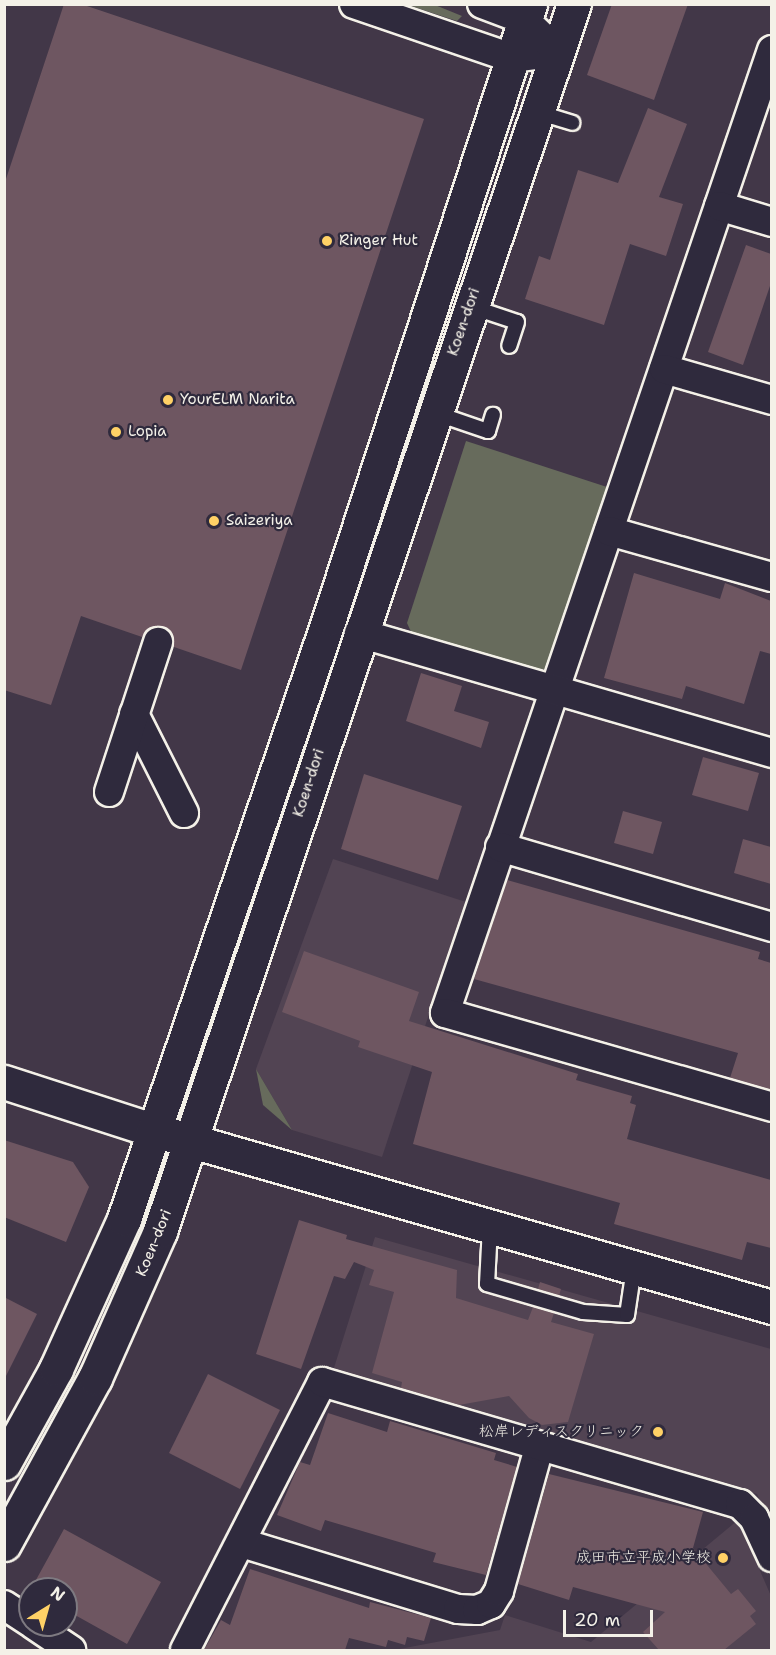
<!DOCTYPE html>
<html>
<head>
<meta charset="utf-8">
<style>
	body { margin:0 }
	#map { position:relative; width:776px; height:1655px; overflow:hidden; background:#423748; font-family:"Shantell Sans","Klee One",sans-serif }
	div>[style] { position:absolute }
	.built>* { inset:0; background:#524453 }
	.green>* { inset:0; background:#676b5c }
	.building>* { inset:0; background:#6e5661 }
	.roads { filter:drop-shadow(2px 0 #f4f1e8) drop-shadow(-2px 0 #f4f1e8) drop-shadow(0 2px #f4f1e8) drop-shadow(0 -2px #f4f1e8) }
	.lane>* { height:14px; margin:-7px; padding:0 7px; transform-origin:7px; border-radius:7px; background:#2f2a3d }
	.street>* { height:28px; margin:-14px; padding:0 14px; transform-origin:14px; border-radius:14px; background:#2f2a3d }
	.secondary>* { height:33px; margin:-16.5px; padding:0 16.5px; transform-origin:16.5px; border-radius:16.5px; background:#2f2a3d }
	.dots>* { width:16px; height:16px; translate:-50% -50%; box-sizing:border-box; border:3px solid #2f2a3d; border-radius:50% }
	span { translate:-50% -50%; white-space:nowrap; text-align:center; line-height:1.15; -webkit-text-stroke:4.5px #2f2a3d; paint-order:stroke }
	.poi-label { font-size:15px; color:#f4f1e8 }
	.left { translate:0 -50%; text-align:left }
	.right { translate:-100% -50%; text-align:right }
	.street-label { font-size:15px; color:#f4f1e8 }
	.frame { position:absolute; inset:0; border:6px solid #f4f1e8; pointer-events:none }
	.north { position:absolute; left:18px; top:1577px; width:60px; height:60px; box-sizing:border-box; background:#2f2a3d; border:2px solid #7e7a81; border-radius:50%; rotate:37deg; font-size:16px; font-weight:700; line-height:24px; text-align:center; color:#f4f1e8 }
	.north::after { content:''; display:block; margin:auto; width:21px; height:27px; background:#ffd166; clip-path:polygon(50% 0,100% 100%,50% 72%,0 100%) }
	.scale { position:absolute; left:563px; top:1610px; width:90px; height:27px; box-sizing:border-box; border:3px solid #f4f1e8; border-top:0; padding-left:8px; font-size:18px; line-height:21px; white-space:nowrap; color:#f4f1e8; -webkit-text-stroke:4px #2f2a3d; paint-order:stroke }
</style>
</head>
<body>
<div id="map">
	<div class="built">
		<div style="clip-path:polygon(333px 859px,466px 902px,382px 1157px,292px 1130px,256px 1069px)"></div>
		<div style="clip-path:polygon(375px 1237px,771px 1349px,771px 1526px,757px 1494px,333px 1371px)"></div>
		<div style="clip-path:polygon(738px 1520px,771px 1596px,771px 1650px,394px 1650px,500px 1630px,505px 1615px,591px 1642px)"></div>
	</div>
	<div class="green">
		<div style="clip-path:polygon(408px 5px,435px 5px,462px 16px,457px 21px)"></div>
		<div style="clip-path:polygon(466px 441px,610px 488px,552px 666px,539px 671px,413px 636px,407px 623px)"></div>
		<div style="clip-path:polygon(256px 1069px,292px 1130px,263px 1105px)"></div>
	</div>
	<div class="building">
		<div style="clip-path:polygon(64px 4px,81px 4px,424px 119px,241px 670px,174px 647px,174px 638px,164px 627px,154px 626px,142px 637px,81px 616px,51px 705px,4px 690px,4px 185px)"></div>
		<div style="clip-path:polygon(612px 4px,688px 4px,654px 100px,587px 75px)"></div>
		<div style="clip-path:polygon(648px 108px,687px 124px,659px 197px,683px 204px,666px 256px,630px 244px,604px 325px,525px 299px,539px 256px,550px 260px,578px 170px,618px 183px)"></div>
		<div style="clip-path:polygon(746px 245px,771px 254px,771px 283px,743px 365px,708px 352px)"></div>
		<div style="clip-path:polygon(634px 573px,720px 599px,725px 583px,771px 601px,771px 654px,760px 651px,744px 704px,686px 686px,682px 699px,604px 678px)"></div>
		<div style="clip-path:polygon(421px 673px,462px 686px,454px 711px,489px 722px,481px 748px,406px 721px)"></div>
		<div style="clip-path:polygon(703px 757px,759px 773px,748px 811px,692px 795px)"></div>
		<div style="clip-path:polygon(364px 774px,462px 806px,438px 880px,341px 849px)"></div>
		<div style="clip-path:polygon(623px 811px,662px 822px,653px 854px,614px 843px)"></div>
		<div style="clip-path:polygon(743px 839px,771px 847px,771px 884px,734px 873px)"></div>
		<div style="clip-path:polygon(507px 880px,760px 952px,758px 959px,771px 963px,771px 1090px,730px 1078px,738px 1053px,474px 979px)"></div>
		<div style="clip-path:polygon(304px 951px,419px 992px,409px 1021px,578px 1074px,576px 1080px,632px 1096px,630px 1103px,636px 1105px,627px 1139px,771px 1180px,771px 1248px,747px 1242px,742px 1260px,614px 1224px,620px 1203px,413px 1144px,432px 1072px,358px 1047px,360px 1041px,282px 1012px)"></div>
		<div style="clip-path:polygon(4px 1140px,73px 1162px,89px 1187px,66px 1242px,4px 1217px)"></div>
		<div style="clip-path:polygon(299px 1220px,347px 1235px,346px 1239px,457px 1270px,456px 1298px,528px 1320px,533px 1307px,554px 1313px,551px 1322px,594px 1334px,568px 1422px,542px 1425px,529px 1418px,509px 1396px,459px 1405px,401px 1388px,402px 1382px,372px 1373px,394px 1292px,369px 1285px,374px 1270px,354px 1262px,345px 1279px,334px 1276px,301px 1369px,256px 1354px)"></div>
		<div style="clip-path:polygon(540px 1282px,561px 1289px,559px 1296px,538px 1289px)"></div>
		<div style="clip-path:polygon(4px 1297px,37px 1314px,4px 1380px)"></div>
		<div style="clip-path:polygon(208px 1374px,280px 1410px,240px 1489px,169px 1453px)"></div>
		<div style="clip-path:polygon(328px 1413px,387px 1432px,390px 1421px,496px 1453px,494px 1460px,517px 1467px,486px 1575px,433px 1562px,436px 1553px,325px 1520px,321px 1531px,277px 1515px,300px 1462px,310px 1465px)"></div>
		<div style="clip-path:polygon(549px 1474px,703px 1512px,693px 1548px,731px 1594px,738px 1589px,756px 1611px,750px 1616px,756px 1624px,724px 1650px,659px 1650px,643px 1632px,665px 1612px,573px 1587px,569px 1600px,518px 1584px)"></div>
		<div style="clip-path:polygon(64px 1529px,161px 1582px,127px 1644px,66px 1610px,66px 1589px,31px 1589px)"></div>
		<div style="clip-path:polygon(250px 1569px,369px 1608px,370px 1602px,431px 1618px,424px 1641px,407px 1637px,405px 1645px,388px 1640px,386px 1647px,349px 1638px,345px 1650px,204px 1650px,221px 1620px,230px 1625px)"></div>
	</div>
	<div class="roads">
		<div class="lane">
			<div style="left:537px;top:112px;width:37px;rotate:17deg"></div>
			<div style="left:472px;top:307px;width:47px;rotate:18.4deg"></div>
			<div style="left:517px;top:322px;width:25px;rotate:108deg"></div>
			<div style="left:435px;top:413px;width:56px;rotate:18.8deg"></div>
			<div style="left:488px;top:431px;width:17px;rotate:-73deg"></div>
			<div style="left:490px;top:1227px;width:57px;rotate:93deg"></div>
			<div style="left:487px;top:1284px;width:100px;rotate:16.3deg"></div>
			<div style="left:583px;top:1312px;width:44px;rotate:3.9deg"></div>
			<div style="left:627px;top:1315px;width:48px;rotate:-81.5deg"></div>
		</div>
		<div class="street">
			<div style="left:354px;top:4px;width:167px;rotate:18.9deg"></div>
			<div style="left:512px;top:58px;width:46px;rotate:-7.4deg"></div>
			<div style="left:482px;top:4px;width:46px;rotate:20.4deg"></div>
			<div style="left:525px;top:20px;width:46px;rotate:44.1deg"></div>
			<div style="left:772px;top:50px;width:1017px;rotate:108.76deg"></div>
			<div style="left:445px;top:1013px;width:340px;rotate:16deg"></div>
			<div style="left:719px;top:206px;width:55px;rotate:16.8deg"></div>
			<div style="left:664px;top:369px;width:112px;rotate:16deg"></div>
			<div style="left:609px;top:531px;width:169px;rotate:15.8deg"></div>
			<div style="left:359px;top:633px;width:430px;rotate:16.2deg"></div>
			<div style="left:134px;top:714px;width:111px;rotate:63.2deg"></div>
			<div style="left:109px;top:792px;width:158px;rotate:-71.9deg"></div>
			<div style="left:500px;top:847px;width:284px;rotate:16.4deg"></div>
			<div style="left:242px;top:1543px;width:226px;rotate:17deg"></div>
			<div style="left:458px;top:1609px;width:19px;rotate:3deg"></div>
			<div style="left:477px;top:1610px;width:15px;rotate:-23deg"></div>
			<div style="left:491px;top:1604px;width:15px;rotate:-58deg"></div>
			<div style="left:499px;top:1591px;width:148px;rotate:-74.4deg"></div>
			<div style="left:4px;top:1605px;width:31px;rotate:33deg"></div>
			<div style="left:34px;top:1625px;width:45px;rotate:34deg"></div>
			<div style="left:185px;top:1650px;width:301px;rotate:-62.9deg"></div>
			<div style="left:322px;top:1382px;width:435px;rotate:16.3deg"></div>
			<div style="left:740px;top:1504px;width:20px;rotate:45deg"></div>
			<div style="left:754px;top:1518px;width:43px;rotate:65.2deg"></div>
		</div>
		<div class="secondary">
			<div style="left:4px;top:1082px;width:157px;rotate:17.9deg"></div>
			<div style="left:153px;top:1130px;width:644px;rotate:15.96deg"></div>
			<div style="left:4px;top:1463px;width:107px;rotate:-61deg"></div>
			<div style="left:56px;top:1369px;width:165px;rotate:-65.6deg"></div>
			<div style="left:124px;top:1219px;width:634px;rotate:-71.14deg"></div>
			<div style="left:329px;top:619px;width:647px;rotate:-71.9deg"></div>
			<div style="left:4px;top:1544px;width:189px;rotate:-61.3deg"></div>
			<div style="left:95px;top:1378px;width:161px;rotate:-66.1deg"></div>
			<div style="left:160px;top:1231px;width:1295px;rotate:-71.36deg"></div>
		</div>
	</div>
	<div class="dots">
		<div style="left:327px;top:241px;background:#ffd166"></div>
		<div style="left:168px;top:400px;background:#ffd166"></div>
		<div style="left:116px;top:432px;background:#ffd166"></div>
		<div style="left:214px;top:521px;background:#ffd166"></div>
		<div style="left:658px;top:1432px;background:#ffd166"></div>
		<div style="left:723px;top:1558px;background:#ffd166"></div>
	</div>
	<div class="poi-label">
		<span class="left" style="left:339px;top:241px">Ringer Hut</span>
		<span class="left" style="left:180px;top:400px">YourELM Narita</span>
		<span class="left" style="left:128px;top:432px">Lopia</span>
		<span class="left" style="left:226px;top:521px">Saizeriya</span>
		<span class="right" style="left:644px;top:1432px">松岸レディスクリニック</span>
		<span class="right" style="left:711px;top:1558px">成田市立平成小学校</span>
	</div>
	<div class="street-label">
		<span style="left:464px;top:322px;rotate:-71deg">Koen-dori</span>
		<span style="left:309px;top:783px;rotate:-72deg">Koen-dori</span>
		<span style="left:154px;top:1243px;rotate:-68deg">Koen-dori</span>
	</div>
	<div class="frame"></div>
	<div class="north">N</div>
	<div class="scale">20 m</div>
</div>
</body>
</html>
